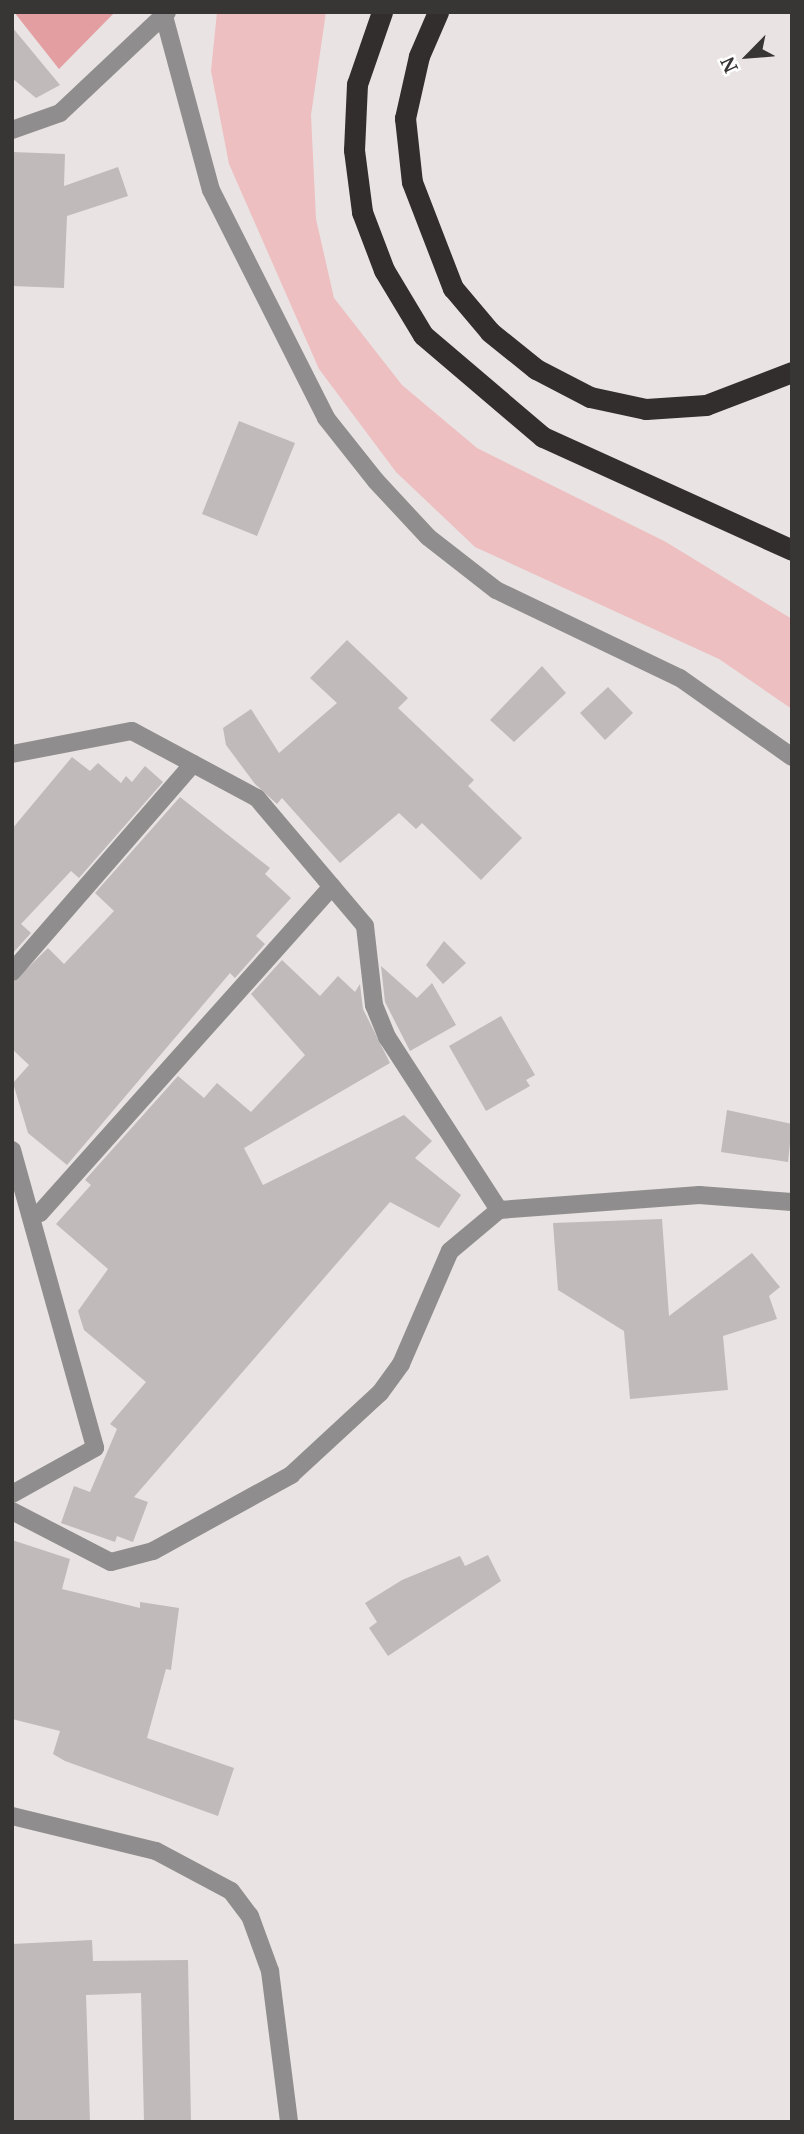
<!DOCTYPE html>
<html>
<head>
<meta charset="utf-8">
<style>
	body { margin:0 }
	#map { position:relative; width:804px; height:2134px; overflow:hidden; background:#e9e3e3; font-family:"Noto Serif",serif }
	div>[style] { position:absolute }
	.green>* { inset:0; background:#eebfc1 }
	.water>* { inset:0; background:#e39ea1 }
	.building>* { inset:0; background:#c0baba }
	.minor>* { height:18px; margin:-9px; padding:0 9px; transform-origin:9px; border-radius:9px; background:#8f8d8d }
	.highway>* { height:21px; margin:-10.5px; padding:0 10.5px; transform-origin:10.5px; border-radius:10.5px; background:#332e2e }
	span { translate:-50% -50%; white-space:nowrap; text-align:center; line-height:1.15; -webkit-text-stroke:7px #fff; paint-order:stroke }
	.frame { position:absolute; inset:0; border:14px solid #383535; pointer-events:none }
	.north { position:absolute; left:713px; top:21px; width:70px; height:70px; -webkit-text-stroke:5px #fff; paint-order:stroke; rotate:245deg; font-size:19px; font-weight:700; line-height:28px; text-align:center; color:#383535 }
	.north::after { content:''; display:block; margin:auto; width:24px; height:32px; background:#383535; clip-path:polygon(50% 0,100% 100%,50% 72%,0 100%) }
</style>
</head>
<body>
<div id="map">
	<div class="green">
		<div style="clip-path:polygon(217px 12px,326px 12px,311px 115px,316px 219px,334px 298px,402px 385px,477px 448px,666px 542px,792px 619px,792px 709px,719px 659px,475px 547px,396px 472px,319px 369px,229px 164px,211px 71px)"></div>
	</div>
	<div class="water">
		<div style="clip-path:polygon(14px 12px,115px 12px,59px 69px)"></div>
	</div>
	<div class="building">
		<div style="clip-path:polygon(12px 27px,60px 85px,36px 98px,12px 78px)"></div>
		<div style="clip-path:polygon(12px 152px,65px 154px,64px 186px,118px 167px,128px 196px,67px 216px,64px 288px,12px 286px)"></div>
		<div style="clip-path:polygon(239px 421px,295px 443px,257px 536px,202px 514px)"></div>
		<div style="clip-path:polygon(347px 640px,408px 698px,398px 708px,474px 780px,468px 786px,522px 838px,481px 880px,422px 823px,416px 829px,399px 813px,340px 863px,282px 798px,277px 804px,255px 784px,226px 745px,223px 728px,251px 709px,279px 753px,337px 703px,310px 678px)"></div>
		<div style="clip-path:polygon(542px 666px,566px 693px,514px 742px,490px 720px)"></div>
		<div style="clip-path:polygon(608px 687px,633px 713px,605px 740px,580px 713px)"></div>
		<div style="clip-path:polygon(72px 757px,90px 771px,98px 763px,121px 783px,126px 776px,132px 782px,145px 766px,163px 782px,79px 878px,71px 871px,21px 924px,31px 933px,12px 954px,12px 829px)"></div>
		<div style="clip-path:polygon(180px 797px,270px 868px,265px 874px,291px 898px,256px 936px,265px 944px,235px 978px,230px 973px,67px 1165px,28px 1133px,13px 1083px,29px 1065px,12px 1049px,12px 983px,48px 948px,64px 964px,114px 911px,95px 893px)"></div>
		<div style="clip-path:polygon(444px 941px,466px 963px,443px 984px,426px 965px)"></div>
		<div style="clip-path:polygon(282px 960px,320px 996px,338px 976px,355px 992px,360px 984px,363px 1009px,390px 1063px,244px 1148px,263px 1185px,404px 1115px,432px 1141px,415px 1158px,461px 1195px,439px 1228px,390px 1202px,134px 1497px,148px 1502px,133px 1542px,117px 1536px,115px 1542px,61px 1523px,74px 1486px,90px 1492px,117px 1429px,110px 1424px,146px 1382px,84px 1330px,78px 1311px,108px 1269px,56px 1224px,91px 1185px,85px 1180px,178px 1076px,204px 1098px,217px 1083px,251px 1112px,305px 1055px,251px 994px)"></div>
		<div style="clip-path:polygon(381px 966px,417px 998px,432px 983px,456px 1025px,410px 1051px,385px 1002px)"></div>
		<div style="clip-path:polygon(501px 1016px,535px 1075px,526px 1080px,530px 1086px,486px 1111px,449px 1046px)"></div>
		<div style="clip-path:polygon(727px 1110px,792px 1124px,788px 1162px,721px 1152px)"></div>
		<div style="clip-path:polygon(662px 1219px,669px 1316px,752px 1253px,780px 1287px,769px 1296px,777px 1319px,723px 1336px,728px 1390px,630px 1399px,624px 1331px,558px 1290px,553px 1223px)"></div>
		<div style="clip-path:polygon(12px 1540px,70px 1559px,62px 1589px,140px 1608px,140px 1602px,179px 1608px,171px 1670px,166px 1669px,147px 1738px,234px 1768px,218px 1816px,65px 1761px,53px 1754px,60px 1731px,12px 1719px)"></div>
		<div style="clip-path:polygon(488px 1555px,501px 1581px,388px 1656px,369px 1628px,377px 1622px,365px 1603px,402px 1580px,460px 1556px,465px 1566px)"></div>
		<div style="clip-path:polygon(92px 1940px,93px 1961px,188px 1960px,191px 2122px,144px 2122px,141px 1993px,86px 1995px,90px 2122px,12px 2122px,12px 1944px)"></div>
	</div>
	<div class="minor">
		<div style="left:164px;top:16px;width:180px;rotate:74.9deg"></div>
		<div style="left:211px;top:190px;width:255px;rotate:63.2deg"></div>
		<div style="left:326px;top:418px;width:80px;rotate:51.6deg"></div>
		<div style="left:376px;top:481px;width:76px;rotate:47.1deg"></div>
		<div style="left:428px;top:537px;width:86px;rotate:37.9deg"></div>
		<div style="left:496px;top:590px;width:204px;rotate:25.6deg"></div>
		<div style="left:680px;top:678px;width:137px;rotate:35.2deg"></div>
		<div style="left:12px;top:130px;width:51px;rotate:-19.5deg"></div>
		<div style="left:60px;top:113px;width:147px;rotate:-43.3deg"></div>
		<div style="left:12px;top:754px;width:122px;rotate:-10.9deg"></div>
		<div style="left:132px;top:731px;width:142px;rotate:28.2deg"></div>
		<div style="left:257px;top:798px;width:167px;rotate:49.8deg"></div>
		<div style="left:365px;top:926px;width:80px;rotate:83.5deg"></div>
		<div style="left:374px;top:1005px;width:35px;rotate:68deg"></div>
		<div style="left:387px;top:1037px;width:206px;rotate:57.1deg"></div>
		<div style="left:12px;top:972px;width:276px;rotate:-49deg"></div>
		<div style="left:12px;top:1150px;width:309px;rotate:74.4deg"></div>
		<div style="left:95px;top:1448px;width:95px;rotate:151deg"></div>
		<div style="left:30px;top:1213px;width:10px"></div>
		<div style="left:40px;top:1213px;width:438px;rotate:-48.2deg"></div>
		<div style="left:12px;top:1511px;width:111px;rotate:27.3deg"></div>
		<div style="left:111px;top:1562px;width:43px;rotate:-14.7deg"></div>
		<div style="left:153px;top:1551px;width:158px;rotate:-28.8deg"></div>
		<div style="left:291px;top:1475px;width:121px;rotate:-42.7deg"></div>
		<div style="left:380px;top:1393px;width:36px;rotate:-54deg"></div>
		<div style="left:401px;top:1364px;width:123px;rotate:-66.6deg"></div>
		<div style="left:450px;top:1251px;width:64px;rotate:-39.9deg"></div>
		<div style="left:499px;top:1210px;width:201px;rotate:-4.3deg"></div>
		<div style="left:699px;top:1195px;width:93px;rotate:4.3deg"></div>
		<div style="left:12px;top:1816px;width:148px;rotate:13.7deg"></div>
		<div style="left:156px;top:1851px;width:85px;rotate:28.1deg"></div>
		<div style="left:231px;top:1891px;width:31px;rotate:53deg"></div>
		<div style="left:250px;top:1916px;width:59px;rotate:70deg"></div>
		<div style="left:270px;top:1971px;width:152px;rotate:82.8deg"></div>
	</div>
	<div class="highway">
		<div style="left:382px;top:12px;width:76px;rotate:109.1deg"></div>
		<div style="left:357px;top:84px;width:66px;rotate:92.6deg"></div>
		<div style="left:354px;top:150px;width:63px;rotate:82.6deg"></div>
		<div style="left:362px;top:212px;width:62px;rotate:69.2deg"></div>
		<div style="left:384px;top:270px;width:76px;rotate:59deg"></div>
		<div style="left:423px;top:335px;width:157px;rotate:40.4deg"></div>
		<div style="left:543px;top:437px;width:273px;rotate:24.4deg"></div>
		<div style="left:438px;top:12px;width:48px;rotate:113.4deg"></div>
		<div style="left:419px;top:56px;width:64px;rotate:102.7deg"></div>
		<div style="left:405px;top:118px;width:64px;rotate:83.8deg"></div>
		<div style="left:412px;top:182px;width:114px;rotate:68.9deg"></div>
		<div style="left:453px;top:288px;width:57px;rotate:49.9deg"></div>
		<div style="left:490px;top:332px;width:59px;rotate:38.8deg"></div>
		<div style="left:536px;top:369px;width:61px;rotate:27.4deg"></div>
		<div style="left:590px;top:397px;width:57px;rotate:12.1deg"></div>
		<div style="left:646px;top:409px;width:60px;rotate:-3.8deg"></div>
		<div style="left:706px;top:405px;width:92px;rotate:-21deg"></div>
	</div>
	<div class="frame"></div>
	<div class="north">N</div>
</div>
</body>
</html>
